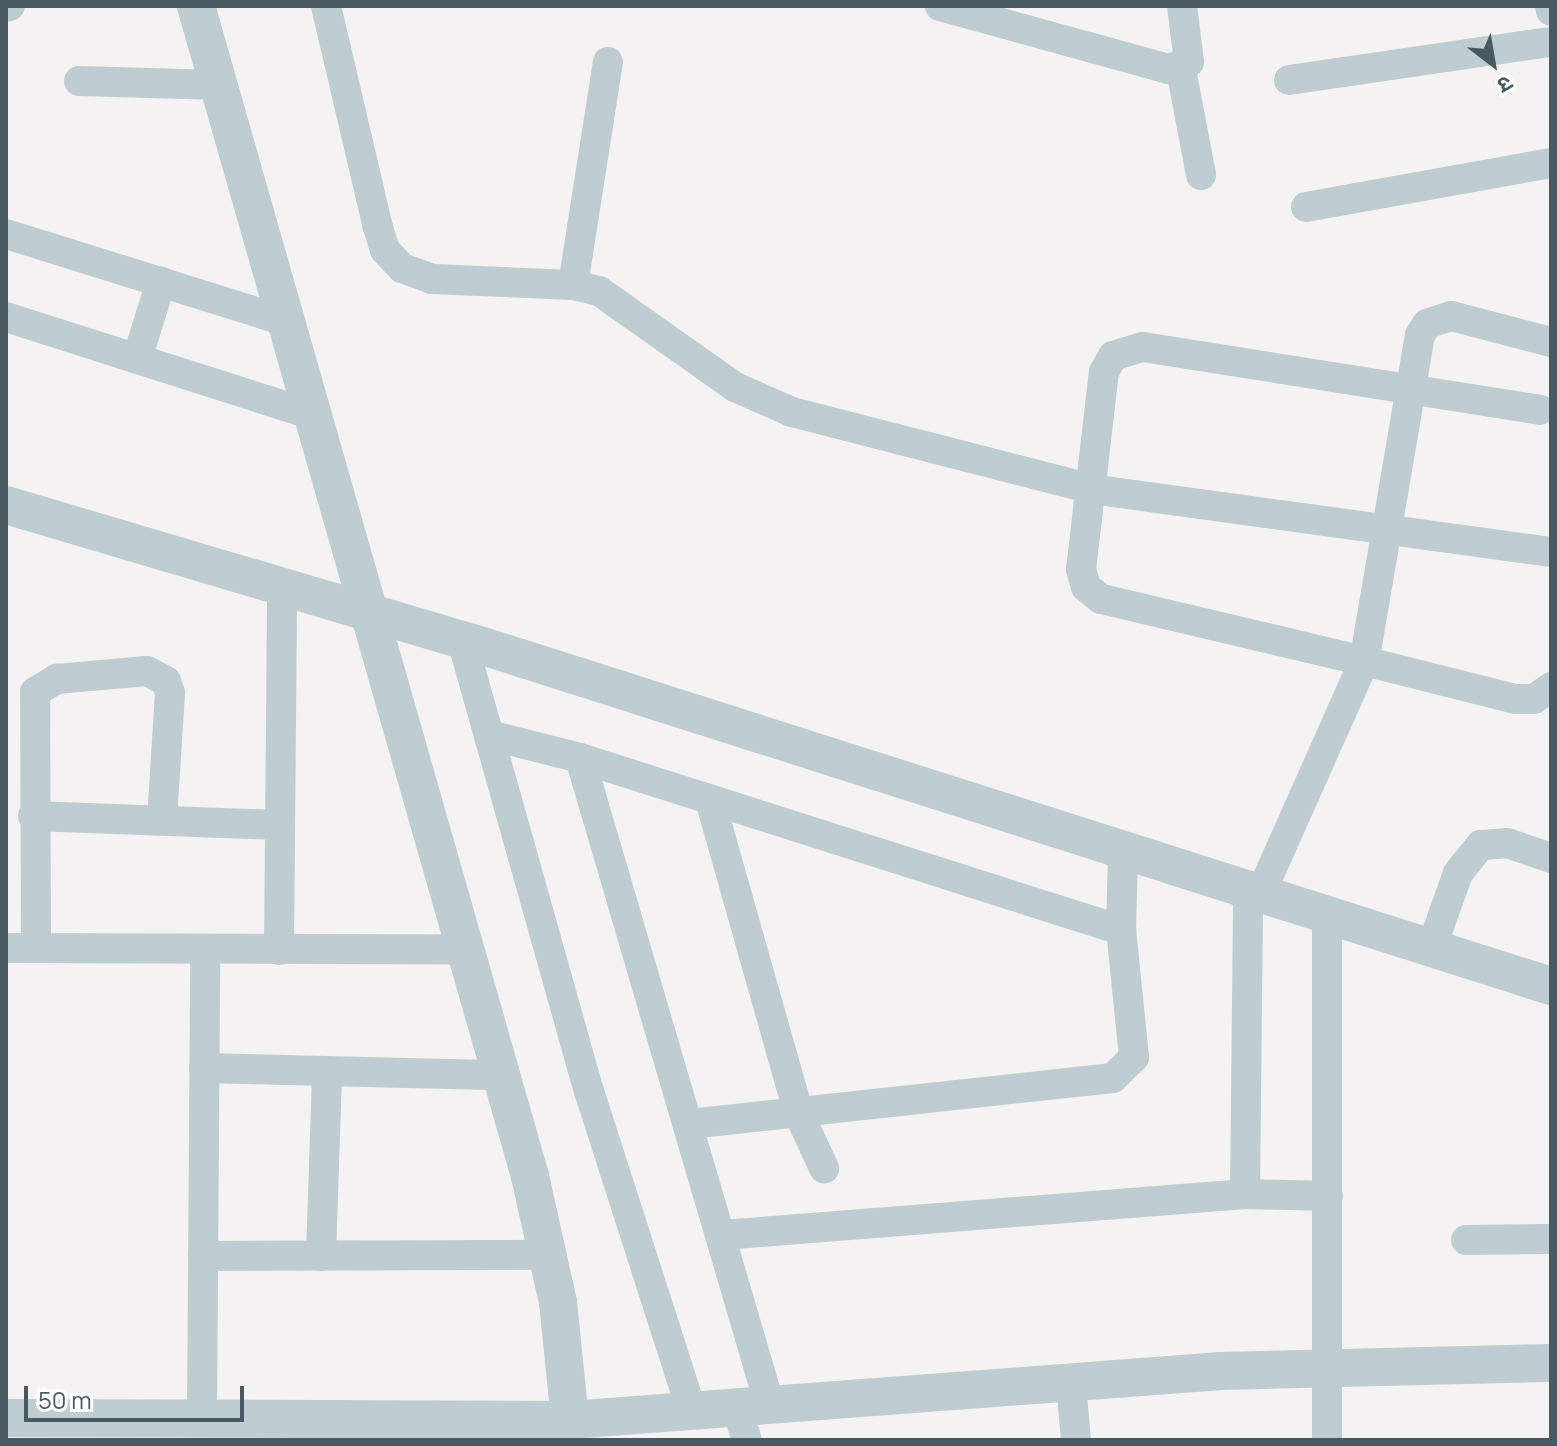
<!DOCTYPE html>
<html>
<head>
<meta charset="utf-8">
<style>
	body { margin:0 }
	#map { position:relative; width:1557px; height:1446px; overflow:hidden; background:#f4f2f2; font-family:Manrope,"Noto Sans Devanagari",sans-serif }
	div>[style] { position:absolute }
	.minor>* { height:30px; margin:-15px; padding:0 15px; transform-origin:15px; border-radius:15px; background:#bfccd2 }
	.tertiary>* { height:38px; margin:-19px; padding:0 19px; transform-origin:19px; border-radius:19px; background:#bfccd2 }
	span { translate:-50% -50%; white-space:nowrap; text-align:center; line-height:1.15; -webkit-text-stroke:6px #fff; paint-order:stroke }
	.frame { position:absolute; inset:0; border:8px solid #485961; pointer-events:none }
	.north { position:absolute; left:1453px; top:24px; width:80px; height:80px; -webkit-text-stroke:6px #fff; paint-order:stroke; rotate:149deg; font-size:22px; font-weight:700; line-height:32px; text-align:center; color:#485961 }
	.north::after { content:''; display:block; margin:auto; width:28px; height:36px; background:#485961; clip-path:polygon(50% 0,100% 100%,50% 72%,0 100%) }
	.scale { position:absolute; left:24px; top:1386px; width:220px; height:36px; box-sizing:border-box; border:4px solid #485961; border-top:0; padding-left:10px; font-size:24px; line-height:28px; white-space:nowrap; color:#485961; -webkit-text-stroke:6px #fff; paint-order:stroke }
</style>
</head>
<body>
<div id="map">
	<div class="minor">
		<div style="left:326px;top:6px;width:224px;rotate:76.8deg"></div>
		<div style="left:377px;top:224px;width:27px;rotate:73deg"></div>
		<div style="left:385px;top:250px;width:25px;rotate:47deg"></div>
		<div style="left:402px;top:268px;width:32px;rotate:20deg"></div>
		<div style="left:432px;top:279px;width:141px;rotate:2.4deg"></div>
		<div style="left:573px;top:285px;width:27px;rotate:13deg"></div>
		<div style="left:599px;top:291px;width:166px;rotate:35.2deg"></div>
		<div style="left:735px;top:387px;width:62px;rotate:23.7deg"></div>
		<div style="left:792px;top:412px;width:309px;rotate:14.4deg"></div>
		<div style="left:1091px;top:489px;width:464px;rotate:7.8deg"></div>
		<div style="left:940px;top:6px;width:238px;rotate:15.4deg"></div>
		<div style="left:1169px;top:69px;width:21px;rotate:-19deg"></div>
		<div style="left:1189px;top:62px;width:56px;rotate:-97.1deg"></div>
		<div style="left:1550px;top:6px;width:5px;rotate:79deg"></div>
		<div style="left:6px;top:7px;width:4px;rotate:-14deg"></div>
		<div style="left:1181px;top:69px;width:108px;rotate:79.3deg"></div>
		<div style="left:1289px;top:80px;width:265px;rotate:-8.3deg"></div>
		<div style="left:79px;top:81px;width:140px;rotate:1.6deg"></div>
		<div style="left:1306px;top:207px;width:249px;rotate:-10.2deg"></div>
		<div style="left:6px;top:234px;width:293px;rotate:17.3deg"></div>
		<div style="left:573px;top:285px;width:226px;rotate:-81.1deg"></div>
		<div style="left:6px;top:317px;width:322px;rotate:17.7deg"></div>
		<div style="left:1551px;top:342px;width:103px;rotate:-165.4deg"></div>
		<div style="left:1451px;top:316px;width:25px;rotate:162deg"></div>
		<div style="left:1427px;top:324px;width:13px;rotate:122deg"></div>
		<div style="left:1420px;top:335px;width:331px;rotate:99.7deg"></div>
		<div style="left:1364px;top:661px;width:156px;rotate:14.1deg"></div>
		<div style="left:1515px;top:699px;width:19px"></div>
		<div style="left:1534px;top:699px;width:21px;rotate:-35deg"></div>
		<div style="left:137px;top:359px;width:81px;rotate:-72.7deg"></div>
		<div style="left:462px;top:640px;width:469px;rotate:74.3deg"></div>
		<div style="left:589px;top:1091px;width:336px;rotate:72.2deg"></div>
		<div style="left:489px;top:735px;width:94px;rotate:14.2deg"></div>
		<div style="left:580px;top:758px;width:568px;rotate:17.64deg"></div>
		<div style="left:580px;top:758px;width:675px;rotate:73.66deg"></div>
		<div style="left:710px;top:800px;width:326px;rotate:74.2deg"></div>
		<div style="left:799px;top:1114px;width:60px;rotate:65.2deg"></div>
		<div style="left:33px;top:816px;width:247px;rotate:2.1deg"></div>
		<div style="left:1260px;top:895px;width:256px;rotate:-66deg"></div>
		<div style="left:1364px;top:661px;width:270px;rotate:-166.7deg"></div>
		<div style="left:1101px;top:599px;width:19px;rotate:-141deg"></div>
		<div style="left:1086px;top:587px;width:18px;rotate:-106deg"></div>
		<div style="left:1081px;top:570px;width:199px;rotate:-83.4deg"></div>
		<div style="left:1104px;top:372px;width:18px;rotate:-61deg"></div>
		<div style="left:1113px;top:356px;width:31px;rotate:-17deg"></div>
		<div style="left:1143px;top:347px;width:402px;rotate:9deg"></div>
		<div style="left:6px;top:948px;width:459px;rotate:0.2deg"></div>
		<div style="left:36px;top:948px;width:256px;rotate:-90.2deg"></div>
		<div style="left:35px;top:692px;width:26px;rotate:-31deg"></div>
		<div style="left:57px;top:679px;width:90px;rotate:-5.1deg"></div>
		<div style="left:147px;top:671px;width:21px;rotate:28deg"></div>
		<div style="left:166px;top:681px;width:13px;rotate:72deg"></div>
		<div style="left:170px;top:693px;width:127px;rotate:93.6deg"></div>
		<div style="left:1431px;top:949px;width:81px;rotate:-70.4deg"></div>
		<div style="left:1458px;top:873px;width:36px;rotate:-51deg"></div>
		<div style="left:1481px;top:845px;width:26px;rotate:-4deg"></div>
		<div style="left:1507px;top:843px;width:46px;rotate:18.8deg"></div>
		<div style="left:279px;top:950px;width:362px;rotate:-89.5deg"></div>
		<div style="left:204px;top:1068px;width:297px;rotate:1.4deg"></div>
		<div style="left:689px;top:1124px;width:426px;rotate:-6.2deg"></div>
		<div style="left:1113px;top:1078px;width:30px;rotate:-45deg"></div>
		<div style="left:1134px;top:1057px;width:128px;rotate:-95.8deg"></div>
		<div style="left:1121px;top:930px;width:78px;rotate:-88.5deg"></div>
		<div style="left:1245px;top:1194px;width:304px;rotate:-89.4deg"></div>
		<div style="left:722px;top:1235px;width:525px;rotate:-4.48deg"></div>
		<div style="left:1245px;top:1194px;width:83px;rotate:1.4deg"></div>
		<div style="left:1466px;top:1240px;width:85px;rotate:-0.7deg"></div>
		<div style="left:203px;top:1256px;width:345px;rotate:-0.2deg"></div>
		<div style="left:321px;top:1256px;width:185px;rotate:-88.1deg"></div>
		<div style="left:1071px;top:1384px;width:56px;rotate:84.9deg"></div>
		<div style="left:737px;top:1408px;width:34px;rotate:73deg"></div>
		<div style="left:202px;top:1419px;width:470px;rotate:-89.6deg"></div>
		<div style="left:1327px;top:1440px;width:524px;rotate:-90deg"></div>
	</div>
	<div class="tertiary">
		<div style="left:196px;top:6px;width:1217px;rotate:74.07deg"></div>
		<div style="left:530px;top:1176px;width:129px;rotate:77.5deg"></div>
		<div style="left:558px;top:1302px;width:119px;rotate:84.2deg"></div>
		<div style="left:6px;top:505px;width:501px;rotate:16.48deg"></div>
		<div style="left:486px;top:647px;width:1118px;rotate:17.66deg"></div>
		<div style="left:6px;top:1418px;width:564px;rotate:0.2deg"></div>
		<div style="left:570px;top:1420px;width:653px;rotate:-4.3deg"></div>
		<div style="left:1221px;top:1371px;width:330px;rotate:-1.4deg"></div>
	</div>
	<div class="frame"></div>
	<div class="north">उ</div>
	<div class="scale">50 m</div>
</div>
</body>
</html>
